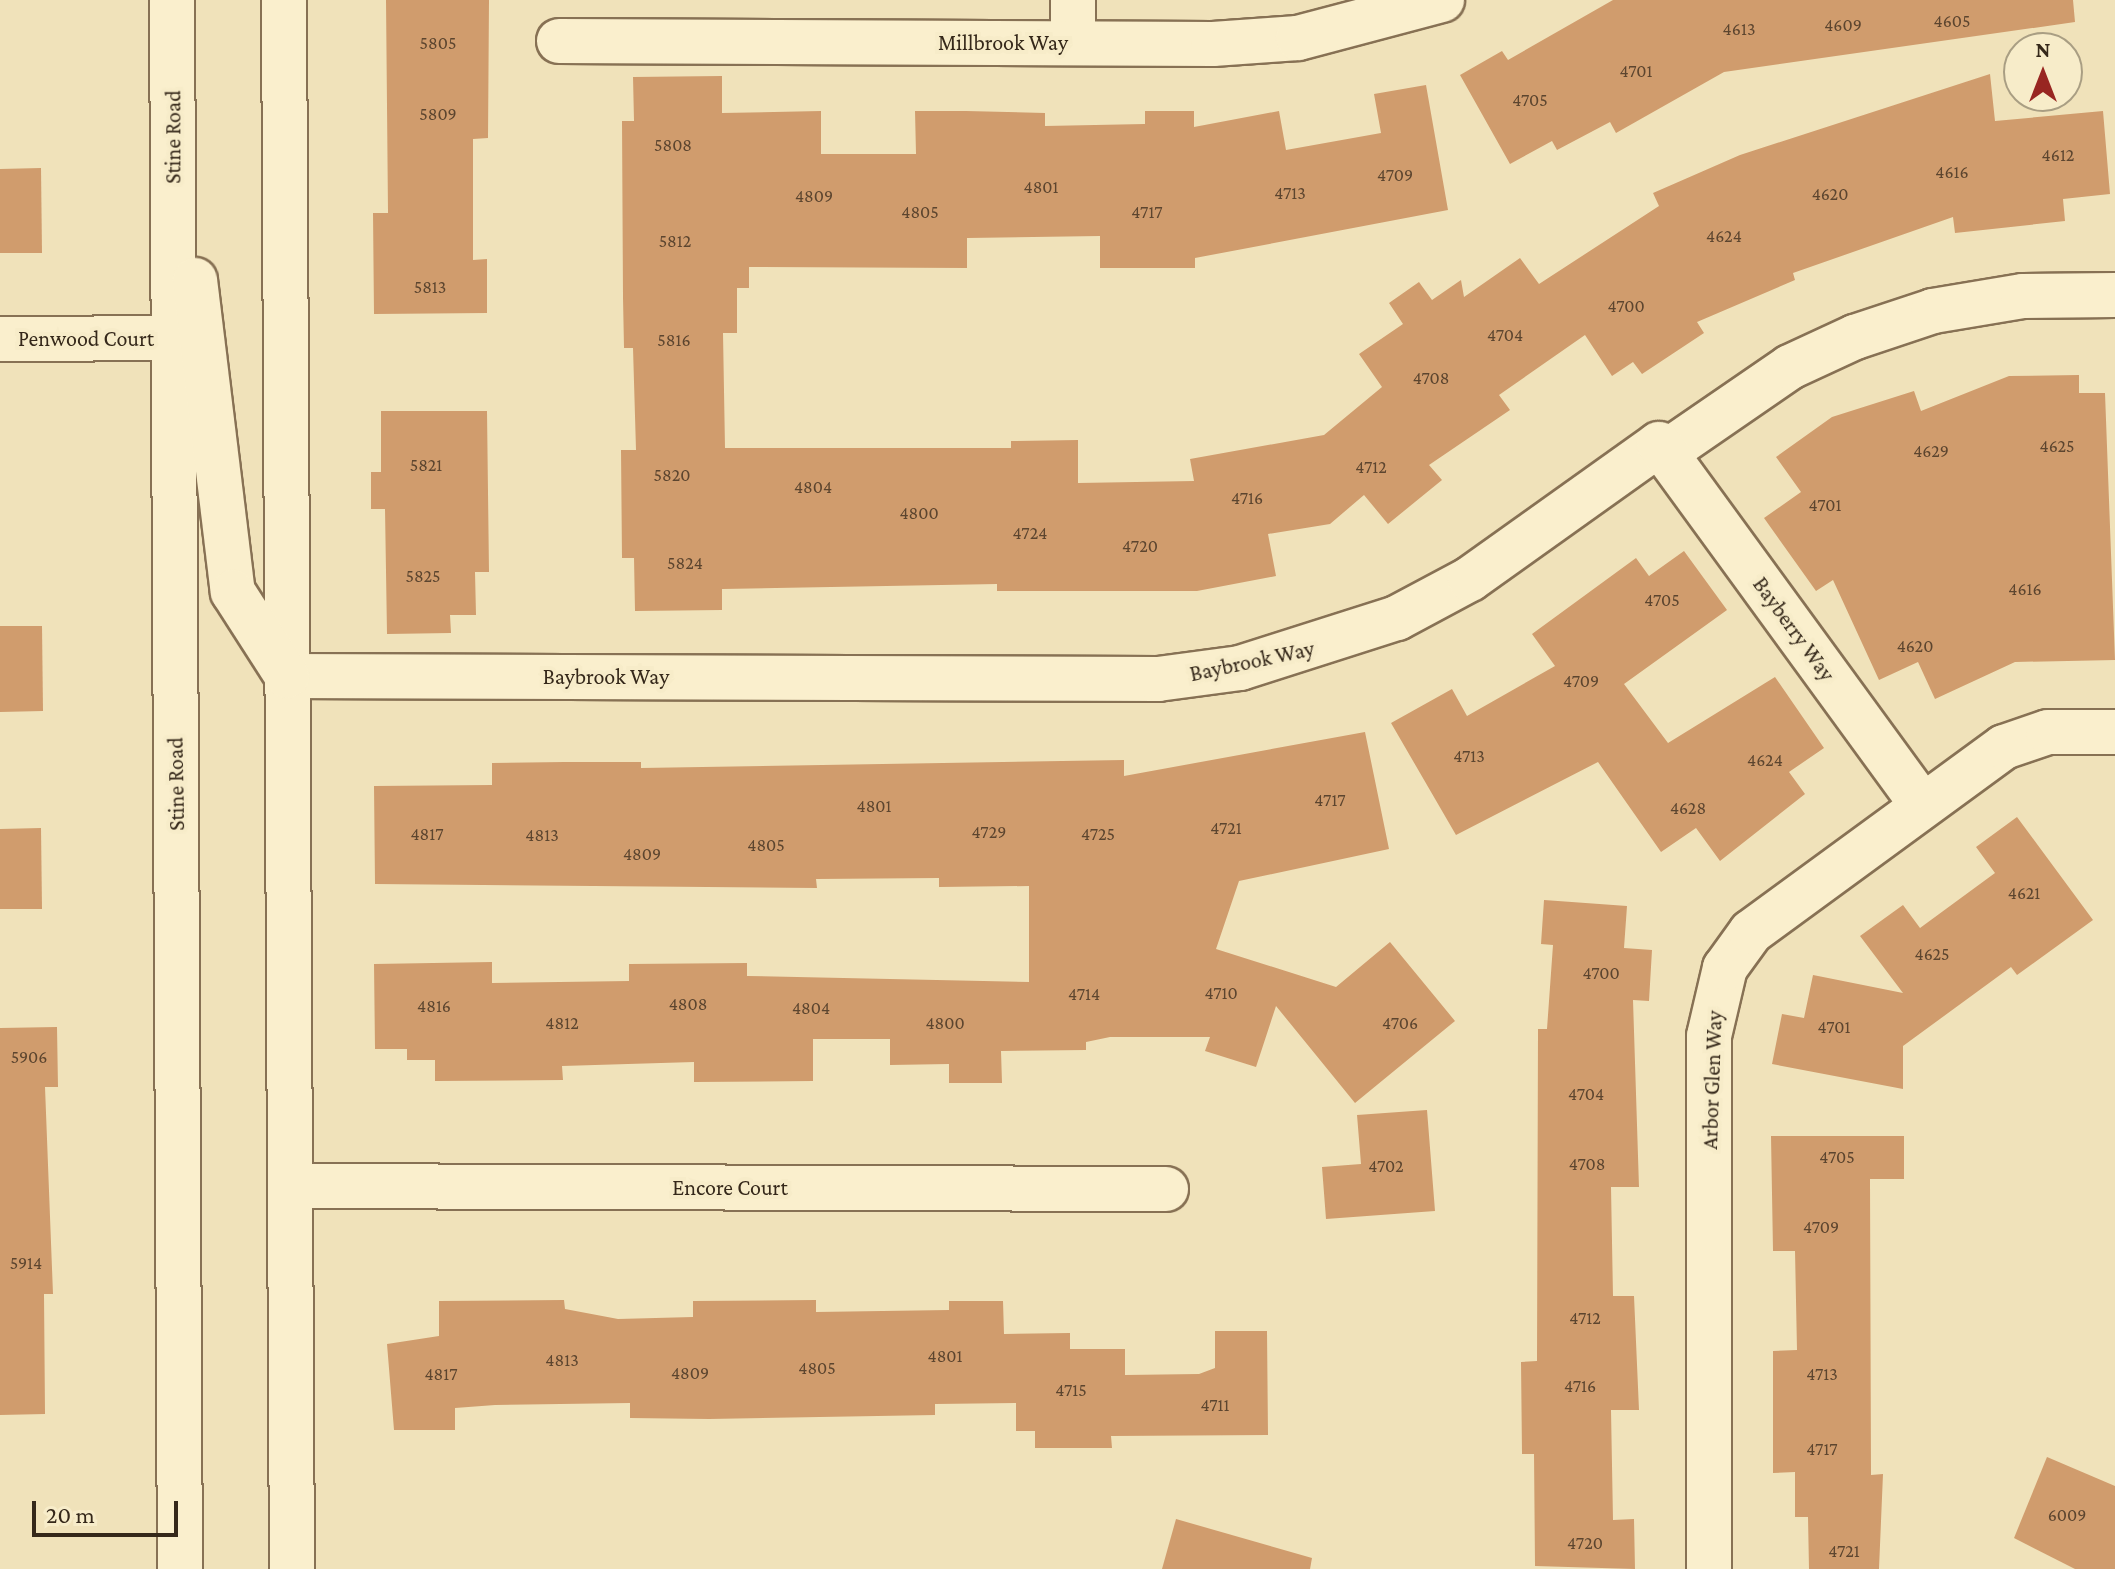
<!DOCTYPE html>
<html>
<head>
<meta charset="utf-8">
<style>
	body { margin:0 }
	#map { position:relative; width:2115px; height:1569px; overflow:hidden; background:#f0e2ba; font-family:"Crimson Pro",serif }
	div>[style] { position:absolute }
	.building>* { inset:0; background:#d09c6d }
	.roads { filter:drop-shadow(2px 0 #877154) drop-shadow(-2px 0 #877154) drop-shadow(0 2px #877154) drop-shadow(0 -2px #877154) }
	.street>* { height:44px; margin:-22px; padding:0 22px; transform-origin:22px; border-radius:22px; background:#faefcd }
	.secondary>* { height:44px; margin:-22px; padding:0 22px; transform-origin:22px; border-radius:22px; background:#faefcd }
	span { translate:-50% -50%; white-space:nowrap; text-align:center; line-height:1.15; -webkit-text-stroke:8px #f7ecc9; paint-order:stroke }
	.number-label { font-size:18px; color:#5c452f }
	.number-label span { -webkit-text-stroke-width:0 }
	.street-label { font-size:22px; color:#35281a }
	.north { position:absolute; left:2003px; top:32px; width:80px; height:80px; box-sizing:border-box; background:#f7ecc9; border:2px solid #a99e83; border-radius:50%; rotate:0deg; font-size:22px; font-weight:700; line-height:32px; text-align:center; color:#35281a }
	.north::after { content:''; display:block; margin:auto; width:28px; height:36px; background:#982621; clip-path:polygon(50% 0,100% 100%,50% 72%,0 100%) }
	.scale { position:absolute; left:32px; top:1501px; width:146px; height:36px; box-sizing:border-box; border:4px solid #35281a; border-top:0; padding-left:10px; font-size:24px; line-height:28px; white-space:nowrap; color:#35281a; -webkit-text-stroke:6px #f7ecc9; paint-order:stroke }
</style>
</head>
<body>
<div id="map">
	<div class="building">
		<div style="clip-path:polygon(386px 0,489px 0,488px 138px,473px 139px,473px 260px,487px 259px,487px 313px,374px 314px,373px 213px,388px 213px)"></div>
		<div style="clip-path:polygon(1613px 0,2073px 0,2075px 22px,1724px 72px,1616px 133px,1610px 122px,1557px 150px,1552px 141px,1510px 164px,1460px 75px,1502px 51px,1508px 60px)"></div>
		<div style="clip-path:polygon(1990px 74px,1995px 121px,2103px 111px,2110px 194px,2063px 199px,2065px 221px,1955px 233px,1953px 217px,1793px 273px,1795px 280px,1697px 322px,1704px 333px,1642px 374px,1633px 362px,1612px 376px,1585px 335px,1499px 395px,1510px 410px,1429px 465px,1442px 480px,1388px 524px,1364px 495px,1330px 524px,1268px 534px,1276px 576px,1197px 591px,997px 591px,997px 584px,722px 589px,722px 610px,635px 611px,634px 558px,622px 558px,621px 450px,636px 450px,633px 348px,624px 348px,623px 298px,622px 121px,634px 121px,633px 77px,722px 76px,722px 113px,821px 111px,821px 154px,916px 154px,915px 111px,966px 111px,1045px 113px,1045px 126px,1145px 124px,1145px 111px,1194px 111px,1194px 127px,1279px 111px,1286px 150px,1381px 133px,1374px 94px,1426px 85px,1448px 210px,1195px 258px,1195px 268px,1100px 268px,1100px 236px,967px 238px,967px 268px,749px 267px,749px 288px,737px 288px,737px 333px,723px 333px,725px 448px,1011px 448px,1011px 441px,1078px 440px,1078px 483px,1194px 481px,1190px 459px,1324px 435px,1382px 387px,1359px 354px,1403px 324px,1389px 303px,1419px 282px,1432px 300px,1461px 280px,1464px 297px,1520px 258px,1539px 284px,1659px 206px,1653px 193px,1740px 155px)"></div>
		<div style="clip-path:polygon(41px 168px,42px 253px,0 253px,0 169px)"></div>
		<div style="clip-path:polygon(2079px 375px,2079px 393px,2105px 393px,2115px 660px,2015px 662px,1935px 699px,1918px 662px,1879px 680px,1833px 580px,1816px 591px,1764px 518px,1801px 492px,1776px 457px,1832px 417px,1914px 391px,1921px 411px,2009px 376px)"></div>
		<div style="clip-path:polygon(381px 411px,487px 411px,489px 572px,475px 572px,476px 615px,450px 615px,451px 633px,387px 634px,385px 509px,371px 509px,371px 472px,381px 472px)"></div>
		<div style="clip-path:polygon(1684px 551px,1727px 610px,1624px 684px,1668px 743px,1775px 677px,1824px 748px,1789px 772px,1805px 794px,1720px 861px,1696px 828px,1661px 852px,1598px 762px,1456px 835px,1391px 723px,1452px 689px,1467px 716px,1555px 666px,1532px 634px,1636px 558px,1649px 576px)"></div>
		<div style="clip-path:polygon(0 626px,42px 626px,43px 711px,0 712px)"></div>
		<div style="clip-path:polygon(1365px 732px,1389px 849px,1239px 881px,1216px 949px,1336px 987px,1390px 942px,1455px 1021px,1355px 1103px,1276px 1006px,1256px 1067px,1205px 1051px,1210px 1037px,1110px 1037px,1086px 1042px,1086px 1050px,1001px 1051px,1002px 1083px,949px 1083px,949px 1064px,890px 1065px,890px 1039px,813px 1039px,813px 1081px,694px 1082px,694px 1062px,562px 1066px,563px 1080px,435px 1081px,435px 1060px,407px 1060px,407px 1049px,375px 1049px,374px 964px,492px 962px,492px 983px,629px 981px,629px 964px,747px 963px,747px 976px,1029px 982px,1029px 886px,939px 887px,939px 878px,816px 879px,817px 888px,375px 884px,374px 786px,492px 785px,492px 763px,565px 762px,641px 762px,641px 768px,1124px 760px,1124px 776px)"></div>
		<div style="clip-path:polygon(2017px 817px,2093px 920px,2017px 975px,2011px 967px,1903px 1046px,1903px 1089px,1772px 1064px,1782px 1014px,1804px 1018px,1813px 975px,1903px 993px,1860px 936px,1903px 905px,1920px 928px,1995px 873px,1976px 847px)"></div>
		<div style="clip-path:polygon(41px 828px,42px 909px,0 909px,0 829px)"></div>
		<div style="clip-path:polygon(1544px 900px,1627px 906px,1624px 948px,1652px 950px,1649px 1001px,1633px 1000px,1639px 1187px,1611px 1187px,1613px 1296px,1634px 1296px,1639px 1410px,1611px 1410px,1613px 1520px,1634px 1519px,1635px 1569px,1535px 1566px,1534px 1454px,1522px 1454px,1521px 1362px,1537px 1361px,1538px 1029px,1547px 1029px,1553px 945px,1541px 944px)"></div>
		<div style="clip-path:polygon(57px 1027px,58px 1087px,45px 1087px,53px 1294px,44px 1294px,45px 1414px,0 1415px,0 1028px)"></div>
		<div style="clip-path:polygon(1427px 1110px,1435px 1211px,1326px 1219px,1322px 1167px,1361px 1164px,1357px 1115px)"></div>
		<div style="clip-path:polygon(1771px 1136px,1904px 1136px,1904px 1179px,1870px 1179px,1871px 1475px,1883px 1474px,1879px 1569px,1809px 1569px,1808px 1517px,1795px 1517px,1795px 1472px,1773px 1473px,1773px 1351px,1797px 1350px,1795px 1251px,1773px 1251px)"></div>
		<div style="clip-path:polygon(564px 1300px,565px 1309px,618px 1319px,693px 1317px,693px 1301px,816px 1300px,816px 1312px,949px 1310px,949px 1301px,1003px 1301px,1004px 1334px,1070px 1333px,1070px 1349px,1125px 1349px,1125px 1375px,1199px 1374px,1215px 1368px,1215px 1331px,1267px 1331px,1268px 1435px,1111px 1436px,1112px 1448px,1035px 1448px,1035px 1431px,1016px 1431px,1016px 1403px,935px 1404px,935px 1415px,709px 1419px,630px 1418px,630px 1403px,495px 1405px,455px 1408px,455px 1430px,394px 1430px,387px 1344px,439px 1336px,439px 1301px)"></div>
		<div style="clip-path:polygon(2047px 1457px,2115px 1486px,2115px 1569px,2075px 1569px,2014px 1538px)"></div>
		<div style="clip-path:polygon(1176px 1519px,1312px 1558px,1310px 1569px,1162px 1569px)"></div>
	</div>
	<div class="roads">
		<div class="street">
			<div style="left:1073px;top:0;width:43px;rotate:90deg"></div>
			<div style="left:559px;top:41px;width:654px;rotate:0.26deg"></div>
			<div style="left:1213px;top:44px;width:85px;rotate:-4deg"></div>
			<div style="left:1298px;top:38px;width:149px;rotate:-14.8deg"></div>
			<div style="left:0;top:339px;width:172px;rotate:-0.3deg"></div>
			<div style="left:1665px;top:453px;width:152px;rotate:-34.5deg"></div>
			<div style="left:1790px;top:367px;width:72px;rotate:-24.8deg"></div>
			<div style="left:1855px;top:337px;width:82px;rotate:-18.4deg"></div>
			<div style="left:1933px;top:311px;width:91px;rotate:-9.5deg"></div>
			<div style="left:2023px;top:296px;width:92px;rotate:-0.6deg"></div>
			<div style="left:287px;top:676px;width:871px;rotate:0.2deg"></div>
			<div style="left:1158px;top:679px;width:83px;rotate:-7.6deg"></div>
			<div style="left:1240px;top:668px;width:165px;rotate:-17.7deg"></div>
			<div style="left:1397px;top:618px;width:83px;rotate:-28.1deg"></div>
			<div style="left:1470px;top:579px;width:232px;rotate:-35.5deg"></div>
			<div style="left:1659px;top:444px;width:447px;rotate:53.9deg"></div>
			<div style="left:294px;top:1186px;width:872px;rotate:0.2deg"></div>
			<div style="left:1709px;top:1569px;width:533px;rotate:-90deg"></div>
			<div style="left:1709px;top:1036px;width:70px;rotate:-76.8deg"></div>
			<div style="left:1725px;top:968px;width:44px;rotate:-54.2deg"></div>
			<div style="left:1751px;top:932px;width:313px;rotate:-36.2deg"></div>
			<div style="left:2004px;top:747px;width:46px;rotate:-18.8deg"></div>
			<div style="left:2048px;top:732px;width:67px"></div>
		</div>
		<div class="secondary">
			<div style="left:172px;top:0;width:1569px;rotate:89.71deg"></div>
			<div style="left:284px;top:0;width:1569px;rotate:89.71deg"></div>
			<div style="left:195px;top:280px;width:314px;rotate:83.1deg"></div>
			<div style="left:233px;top:592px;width:100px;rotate:57.3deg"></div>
		</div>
	</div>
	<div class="number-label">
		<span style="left:1952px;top:21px">4605</span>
		<span style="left:1843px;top:25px">4609</span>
		<span style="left:1739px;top:29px">4613</span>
		<span style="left:438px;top:43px">5805</span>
		<span style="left:1636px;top:71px">4701</span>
		<span style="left:1530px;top:100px">4705</span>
		<span style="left:438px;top:114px">5809</span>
		<span style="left:673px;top:145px">5808</span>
		<span style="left:2058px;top:155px">4612</span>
		<span style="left:1952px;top:172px">4616</span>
		<span style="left:1395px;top:175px">4709</span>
		<span style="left:1041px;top:187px">4801</span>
		<span style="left:1290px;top:193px">4713</span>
		<span style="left:1830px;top:194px">4620</span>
		<span style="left:814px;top:196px">4809</span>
		<span style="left:920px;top:212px">4805</span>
		<span style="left:1147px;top:212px">4717</span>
		<span style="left:1724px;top:236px">4624</span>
		<span style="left:675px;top:241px">5812</span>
		<span style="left:430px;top:287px">5813</span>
		<span style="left:1626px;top:306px">4700</span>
		<span style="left:1505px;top:335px">4704</span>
		<span style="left:674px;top:340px">5816</span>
		<span style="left:1431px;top:378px">4708</span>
		<span style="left:2057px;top:446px">4625</span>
		<span style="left:1931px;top:451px">4629</span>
		<span style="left:426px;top:465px">5821</span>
		<span style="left:1371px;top:467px">4712</span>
		<span style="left:672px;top:475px">5820</span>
		<span style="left:813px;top:487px">4804</span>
		<span style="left:1247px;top:498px">4716</span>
		<span style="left:1825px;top:505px">4701</span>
		<span style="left:919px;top:513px">4800</span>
		<span style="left:1030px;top:533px">4724</span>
		<span style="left:1140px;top:546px">4720</span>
		<span style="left:685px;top:563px">5824</span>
		<span style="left:423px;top:576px">5825</span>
		<span style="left:2025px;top:589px">4616</span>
		<span style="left:1662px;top:600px">4705</span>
		<span style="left:1915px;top:646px">4620</span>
		<span style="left:1581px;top:681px">4709</span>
		<span style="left:1469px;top:756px">4713</span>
		<span style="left:1765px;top:760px">4624</span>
		<span style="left:1330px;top:800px">4717</span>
		<span style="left:874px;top:806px">4801</span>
		<span style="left:1688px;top:808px">4628</span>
		<span style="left:1226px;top:828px">4721</span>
		<span style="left:989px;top:832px">4729</span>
		<span style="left:427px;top:834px">4817</span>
		<span style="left:1098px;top:834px">4725</span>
		<span style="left:542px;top:835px">4813</span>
		<span style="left:766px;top:845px">4805</span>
		<span style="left:642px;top:854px">4809</span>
		<span style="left:2024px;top:893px">4621</span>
		<span style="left:1932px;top:954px">4625</span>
		<span style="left:1601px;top:973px">4700</span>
		<span style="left:1221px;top:993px">4710</span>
		<span style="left:1084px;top:994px">4714</span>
		<span style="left:688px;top:1004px">4808</span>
		<span style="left:434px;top:1006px">4816</span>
		<span style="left:811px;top:1008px">4804</span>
		<span style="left:562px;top:1023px">4812</span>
		<span style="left:945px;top:1023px">4800</span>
		<span style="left:1400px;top:1023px">4706</span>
		<span style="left:1834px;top:1027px">4701</span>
		<span style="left:29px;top:1057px">5906</span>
		<span style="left:1586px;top:1094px">4704</span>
		<span style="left:1837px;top:1157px">4705</span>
		<span style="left:1587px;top:1164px">4708</span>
		<span style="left:1386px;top:1166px">4702</span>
		<span style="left:1821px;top:1227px">4709</span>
		<span style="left:26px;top:1263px">5914</span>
		<span style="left:1585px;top:1318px">4712</span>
		<span style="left:945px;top:1356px">4801</span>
		<span style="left:562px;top:1360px">4813</span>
		<span style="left:817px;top:1368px">4805</span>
		<span style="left:690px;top:1373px">4809</span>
		<span style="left:441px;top:1374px">4817</span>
		<span style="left:1822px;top:1374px">4713</span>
		<span style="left:1580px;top:1386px">4716</span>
		<span style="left:1071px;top:1390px">4715</span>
		<span style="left:1215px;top:1405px">4711</span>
		<span style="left:1822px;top:1449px">4717</span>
		<span style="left:2067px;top:1515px">6009</span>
		<span style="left:1585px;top:1543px">4720</span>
		<span style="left:1844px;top:1551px">4721</span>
	</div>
	<div class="street-label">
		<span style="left:1003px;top:43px">Millbrook Way</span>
		<span style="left:173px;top:137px;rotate:-90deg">Stine Road</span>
		<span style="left:86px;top:339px">Penwood Court</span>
		<span style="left:1794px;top:629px;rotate:54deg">Bayberry Way</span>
		<span style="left:1252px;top:661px;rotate:-12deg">Baybrook Way</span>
		<span style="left:606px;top:677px">Baybrook Way</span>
		<span style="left:176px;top:784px;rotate:-91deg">Stine Road</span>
		<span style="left:1712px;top:1080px;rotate:-88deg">Arbor Glen Way</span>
		<span style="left:730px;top:1188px">Encore Court</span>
	</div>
	<div class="north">N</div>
	<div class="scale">20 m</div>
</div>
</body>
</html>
